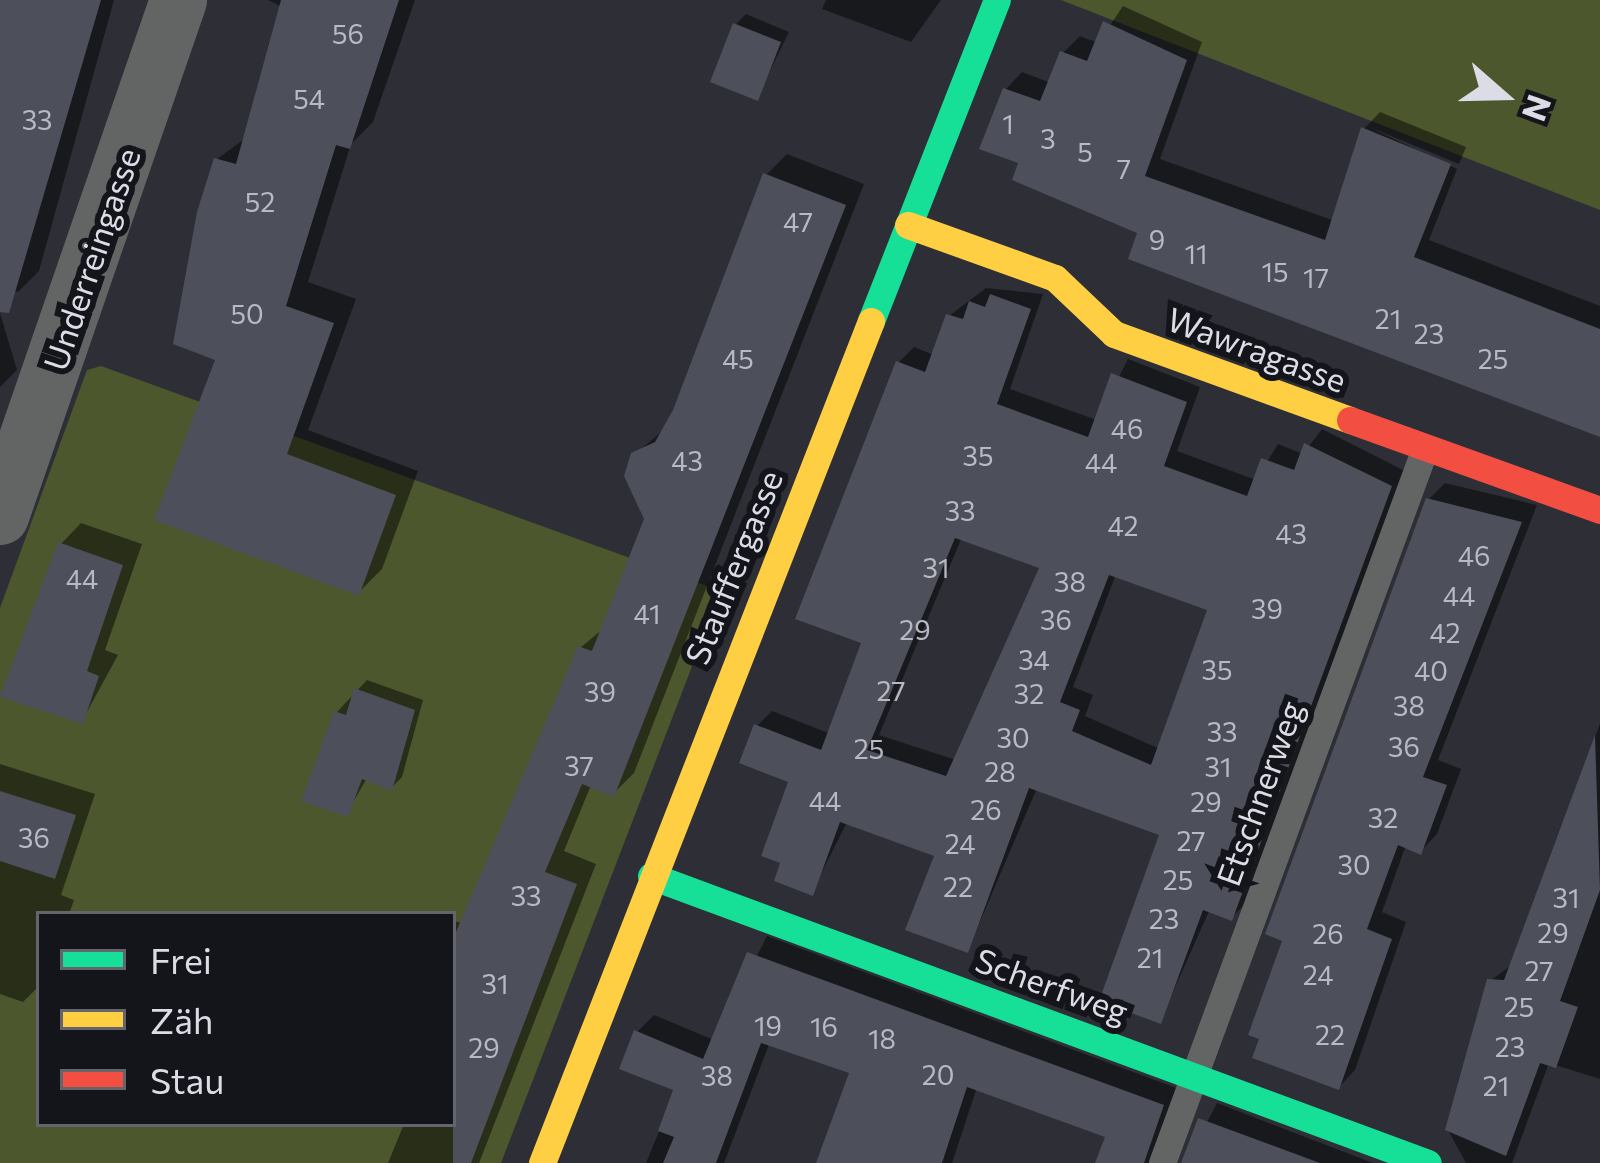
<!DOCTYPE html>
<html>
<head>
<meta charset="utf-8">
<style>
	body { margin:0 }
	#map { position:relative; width:1600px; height:1163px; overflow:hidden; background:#2e2f36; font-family:Commissioner,sans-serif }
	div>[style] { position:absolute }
	.green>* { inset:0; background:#4d572d }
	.shadow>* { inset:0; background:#0007 }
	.building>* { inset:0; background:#4d4f5b }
	.lane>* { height:27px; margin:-13.5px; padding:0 13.5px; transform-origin:13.5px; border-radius:13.5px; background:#636565 }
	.street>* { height:57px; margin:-28.5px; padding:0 28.5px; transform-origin:28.5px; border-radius:28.5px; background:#636565 }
	.fast>* { height:27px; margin:-13.5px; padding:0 13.5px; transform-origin:13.5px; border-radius:13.5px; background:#16e098 }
	.slow>* { height:27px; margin:-13.5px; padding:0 13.5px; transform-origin:13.5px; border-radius:13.5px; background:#ffcf43 }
	.jam>* { height:27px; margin:-13.5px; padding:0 13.5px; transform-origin:13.5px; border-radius:13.5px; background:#f24e42 }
	span { translate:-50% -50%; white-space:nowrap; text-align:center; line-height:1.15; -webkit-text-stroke:12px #14151b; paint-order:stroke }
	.number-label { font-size:27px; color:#b8b9c2 }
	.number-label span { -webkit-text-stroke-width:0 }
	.street-label { font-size:33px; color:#dbdce5 }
	.legend { position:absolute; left:36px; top:911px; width:420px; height:216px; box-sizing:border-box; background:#14151b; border:3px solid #64656c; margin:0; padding:15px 21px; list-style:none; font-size:36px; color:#dbdce5 }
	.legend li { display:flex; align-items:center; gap:24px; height:60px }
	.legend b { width:60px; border:3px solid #64656c }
	.north { position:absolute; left:1444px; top:36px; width:120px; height:120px; -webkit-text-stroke:9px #14151b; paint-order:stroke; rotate:110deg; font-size:33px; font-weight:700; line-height:48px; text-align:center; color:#dbdce5 }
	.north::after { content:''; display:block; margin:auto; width:42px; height:54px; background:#dbdce5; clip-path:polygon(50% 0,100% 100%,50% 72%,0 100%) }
</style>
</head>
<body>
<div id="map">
	<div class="green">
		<div style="clip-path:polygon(1061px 0,1600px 0,1600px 210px)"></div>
		<div style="clip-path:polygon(evenodd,101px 366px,721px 591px,501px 1163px,0 1163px,0 608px,87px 370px,101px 366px,39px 914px,453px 914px,453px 1124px,39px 1124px,39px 914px)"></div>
	</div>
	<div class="shadow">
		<div style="clip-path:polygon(0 0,114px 0,39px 271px,18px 292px,0 287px)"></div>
		<div style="clip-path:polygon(268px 0,415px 0,373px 122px,351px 144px,308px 282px,356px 299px,308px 430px,418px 471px,382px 569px,358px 593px,219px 359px,217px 159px,247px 137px,282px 7px)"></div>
		<div style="clip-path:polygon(826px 0,941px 0,911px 42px,822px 9px)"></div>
		<div style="clip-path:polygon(1123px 6px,1202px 42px,1160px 159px,1335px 221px,1364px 129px,1380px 112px,1466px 147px,1459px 164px,1369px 127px,1457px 169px,1429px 240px,1600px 306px,1600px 435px,1141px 231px,1021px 162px,1006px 89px,1022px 72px,1051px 83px,1063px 53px,1080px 36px,1098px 43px)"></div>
		<div style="clip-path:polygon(746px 14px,789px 32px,757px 97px,735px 25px)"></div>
		<div style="clip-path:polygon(787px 154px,864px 184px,634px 773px,613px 794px,591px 785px,564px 851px,596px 864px,479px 1163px,388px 1163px,404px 1124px,453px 1124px,453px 921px,463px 923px,580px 648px,604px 628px,647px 519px,634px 455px,666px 428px,766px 175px)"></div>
		<div style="clip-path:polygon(evenodd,986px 288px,1043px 294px,1010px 389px,1097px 420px,1128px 359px,1200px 387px,1177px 451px,1256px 480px,1278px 444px,1303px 454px,1322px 429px,1405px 471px,1246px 903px,1231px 918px,1210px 909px,1160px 1021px,1163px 834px,1037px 788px,968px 950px,938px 855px,847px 822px,812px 892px,792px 781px,757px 726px,772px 711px,831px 734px,864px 641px,899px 362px,914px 347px,934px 355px,949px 316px,986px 288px,962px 537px,1043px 567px,956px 760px,879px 735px,962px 537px,986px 288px,1116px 574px,1211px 609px,1160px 749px,1085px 716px,1093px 695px,1073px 687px,1116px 574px)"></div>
		<div style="clip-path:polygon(0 313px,17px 370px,0 387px)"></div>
		<div style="clip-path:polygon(1445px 483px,1537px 505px,1438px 760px,1461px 769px,1437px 834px,1421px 851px,1406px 845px,1382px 912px,1406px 922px,1355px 1070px,1339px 1087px,1428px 500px)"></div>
		<div style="clip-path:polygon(81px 523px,142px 544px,105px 650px,118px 655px,82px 721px,61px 544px)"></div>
		<div style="clip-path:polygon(367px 680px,423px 700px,402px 777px,392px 787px,367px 778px,347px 813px,337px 712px)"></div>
		<div style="clip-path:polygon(1600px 723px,1600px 1079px,1549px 1063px,1512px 1163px,1466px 1163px,1448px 1130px,1486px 1025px,1475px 1021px,1490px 981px,1513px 964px)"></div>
		<div style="clip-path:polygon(0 764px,95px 794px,61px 895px,74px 900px,69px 914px,39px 914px,39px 986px,23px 1002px,0 994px)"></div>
		<div style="clip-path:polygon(767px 936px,1179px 1089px,1150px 1163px,1098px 1163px,1109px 1135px,977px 1087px,952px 1163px,820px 1163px,853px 1071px,770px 1042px,724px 1163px,646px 1163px,677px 1088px,637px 1032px,654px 1015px,714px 1040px)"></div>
		<div style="clip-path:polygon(1217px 1103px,1373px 1163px,1186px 1163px)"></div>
	</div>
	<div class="building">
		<div style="clip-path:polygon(0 0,101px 0,9px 313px,0 312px)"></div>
		<div style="clip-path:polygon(281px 0,399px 0,350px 149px,336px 145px,286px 306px,334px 323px,287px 454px,396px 495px,359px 596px,154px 520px,215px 360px,173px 344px,197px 212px,214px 158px,236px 164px)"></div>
		<div style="clip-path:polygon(1103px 21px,1187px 60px,1145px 176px,1325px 240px,1361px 127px,1451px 164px,1414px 257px,1600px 329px,1600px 437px,1128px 259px,1137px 233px,1012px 180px,1018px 163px,979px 149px,1003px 88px,1040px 101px,1060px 51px,1087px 61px)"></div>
		<div style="clip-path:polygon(733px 23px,781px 42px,758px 101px,710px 82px)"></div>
		<div style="clip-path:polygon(763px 173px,846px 205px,614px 797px,582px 784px,545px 872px,577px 884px,471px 1163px,453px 1163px,453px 939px,578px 646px,592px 651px,644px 519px,624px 476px,631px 453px,655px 442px,673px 410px)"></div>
		<div style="clip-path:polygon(evenodd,990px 294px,1031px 309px,997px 404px,1088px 437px,1111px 373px,1187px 402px,1164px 466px,1247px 496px,1261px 458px,1294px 470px,1304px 443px,1392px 486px,1232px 921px,1203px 910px,1161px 1024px,1099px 1001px,1159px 835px,1029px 788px,968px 953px,905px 930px,934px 856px,840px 822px,813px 896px,774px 881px,780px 863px,761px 856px,788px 782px,739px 763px,754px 724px,821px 750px,861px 643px,795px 619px,896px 361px,925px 372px,946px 314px,963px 319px,969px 301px,985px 307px,990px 294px,955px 538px,1039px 568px,946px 776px,867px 750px,955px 538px,990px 294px,1109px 575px,1207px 610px,1151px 765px,1072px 731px,1080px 710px,1060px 702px,1109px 575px)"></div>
		<div style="clip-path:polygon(1426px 498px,1522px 522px,1423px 777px,1447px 785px,1421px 855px,1398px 845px,1367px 929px,1392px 939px,1339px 1090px,1252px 1058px,1259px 1039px,1248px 1035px,1282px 941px,1265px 934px)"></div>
		<div style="clip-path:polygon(58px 542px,123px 565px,87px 671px,99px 676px,83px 724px,0 697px)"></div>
		<div style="clip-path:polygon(354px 688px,415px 710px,392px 791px,362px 779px,348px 817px,301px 801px,334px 711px,346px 715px)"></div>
		<div style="clip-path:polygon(1595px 735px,1600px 890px,1560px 1001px,1578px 1007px,1556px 1068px,1540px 1063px,1506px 1156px,1445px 1130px,1487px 979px,1504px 980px)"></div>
		<div style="clip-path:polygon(0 791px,76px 815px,55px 879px,0 861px)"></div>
		<div style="clip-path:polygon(747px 952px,1164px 1105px,1144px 1163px,1095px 1163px,1105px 1137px,967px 1087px,942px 1163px,816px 1163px,849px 1073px,761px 1043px,716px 1163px,663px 1163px,674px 1137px,658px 1131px,673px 1090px,619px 1069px,634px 1030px,703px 1059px)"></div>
		<div style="clip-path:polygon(1198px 1118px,1320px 1163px,1181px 1163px)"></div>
	</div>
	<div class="lane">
		<div style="left:1162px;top:1163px;width:762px;rotate:-69.8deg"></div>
	</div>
	<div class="street">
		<div style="left:0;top:516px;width:546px;rotate:-70.97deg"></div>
	</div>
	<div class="fast">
		<div style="left:871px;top:321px;width:345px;rotate:-68.6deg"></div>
		<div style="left:651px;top:876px;width:828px;rotate:20.27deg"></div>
	</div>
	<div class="slow">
		<div style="left:908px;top:225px;width:156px;rotate:19.8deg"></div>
		<div style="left:1055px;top:278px;width:81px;rotate:43.5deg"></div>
		<div style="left:1114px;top:334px;width:251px;rotate:20deg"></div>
		<div style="left:542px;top:1163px;width:904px;rotate:-68.66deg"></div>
	</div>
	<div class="jam">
		<div style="left:1350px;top:420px;width:266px;rotate:19.8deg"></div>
	</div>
	<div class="number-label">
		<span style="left:348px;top:34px">56</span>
		<span style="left:309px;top:99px">54</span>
		<span style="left:37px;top:120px">33</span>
		<span style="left:1008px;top:124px">1</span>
		<span style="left:1048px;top:139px">3</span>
		<span style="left:1085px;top:152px">5</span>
		<span style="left:1124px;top:169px">7</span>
		<span style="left:260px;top:202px">52</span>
		<span style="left:798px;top:222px">47</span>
		<span style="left:1157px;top:240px">9</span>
		<span style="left:1196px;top:254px">11</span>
		<span style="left:1275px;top:272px">15</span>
		<span style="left:1316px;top:278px">17</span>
		<span style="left:247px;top:314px">50</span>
		<span style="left:1388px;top:319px">21</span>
		<span style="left:1429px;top:334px">23</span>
		<span style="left:738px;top:359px">45</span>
		<span style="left:1493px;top:359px">25</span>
		<span style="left:1127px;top:429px">46</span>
		<span style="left:978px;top:456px">35</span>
		<span style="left:687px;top:461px">43</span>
		<span style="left:1101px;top:463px">44</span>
		<span style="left:960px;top:511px">33</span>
		<span style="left:1123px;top:526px">42</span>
		<span style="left:1291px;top:534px">43</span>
		<span style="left:1474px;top:556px">46</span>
		<span style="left:936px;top:568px">31</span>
		<span style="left:82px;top:579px">44</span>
		<span style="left:1070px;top:582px">38</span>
		<span style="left:1459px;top:596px">44</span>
		<span style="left:1267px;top:609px">39</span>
		<span style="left:647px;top:614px">41</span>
		<span style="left:1056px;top:620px">36</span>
		<span style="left:915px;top:630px">29</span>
		<span style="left:1445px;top:633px">42</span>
		<span style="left:1034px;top:660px">34</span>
		<span style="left:1217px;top:670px">35</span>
		<span style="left:1431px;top:671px">40</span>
		<span style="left:891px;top:691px">27</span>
		<span style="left:600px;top:692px">39</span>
		<span style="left:1029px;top:694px">32</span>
		<span style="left:1409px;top:706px">38</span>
		<span style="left:1222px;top:732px">33</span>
		<span style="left:1013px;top:738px">30</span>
		<span style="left:1404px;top:747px">36</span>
		<span style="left:869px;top:749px">25</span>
		<span style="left:579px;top:766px">37</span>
		<span style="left:1218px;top:767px">31</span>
		<span style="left:1000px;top:772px">28</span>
		<span style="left:825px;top:801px">44</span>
		<span style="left:1206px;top:802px">29</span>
		<span style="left:986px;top:810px">26</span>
		<span style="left:1383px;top:818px">32</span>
		<span style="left:34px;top:838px">36</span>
		<span style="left:1191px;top:841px">27</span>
		<span style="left:960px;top:844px">24</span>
		<span style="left:1354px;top:865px">30</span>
		<span style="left:1178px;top:880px">25</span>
		<span style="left:958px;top:887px">22</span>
		<span style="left:526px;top:896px">33</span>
		<span style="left:1566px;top:898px">31</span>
		<span style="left:1164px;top:919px">23</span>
		<span style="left:1553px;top:933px">29</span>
		<span style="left:1328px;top:934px">26</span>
		<span style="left:1150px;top:958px">21</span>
		<span style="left:1539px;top:971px">27</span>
		<span style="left:1318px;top:975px">24</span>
		<span style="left:495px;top:984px">31</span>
		<span style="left:1519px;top:1007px">25</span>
		<span style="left:768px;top:1026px">19</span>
		<span style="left:824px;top:1027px">16</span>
		<span style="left:1330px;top:1035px">22</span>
		<span style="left:882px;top:1039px">18</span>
		<span style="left:1510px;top:1047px">23</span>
		<span style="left:484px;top:1048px">29</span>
		<span style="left:938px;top:1075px">20</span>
		<span style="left:717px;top:1076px">38</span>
		<span style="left:1496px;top:1086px">21</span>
	</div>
	<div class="street-label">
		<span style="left:91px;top:259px;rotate:-71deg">Underreingasse</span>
		<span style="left:1257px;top:349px;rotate:20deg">Wawragasse</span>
		<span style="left:733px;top:567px;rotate:-68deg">Stauffergasse</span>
		<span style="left:1259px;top:793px;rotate:-70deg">Etschnerweg</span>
		<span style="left:1052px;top:985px;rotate:20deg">Scherfweg</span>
	</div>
	<ul class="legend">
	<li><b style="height:15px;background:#16e098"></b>Frei</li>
	<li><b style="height:15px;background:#ffcf43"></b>Zäh</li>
	<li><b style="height:15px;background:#f24e42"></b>Stau</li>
	</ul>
	<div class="north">N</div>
</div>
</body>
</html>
